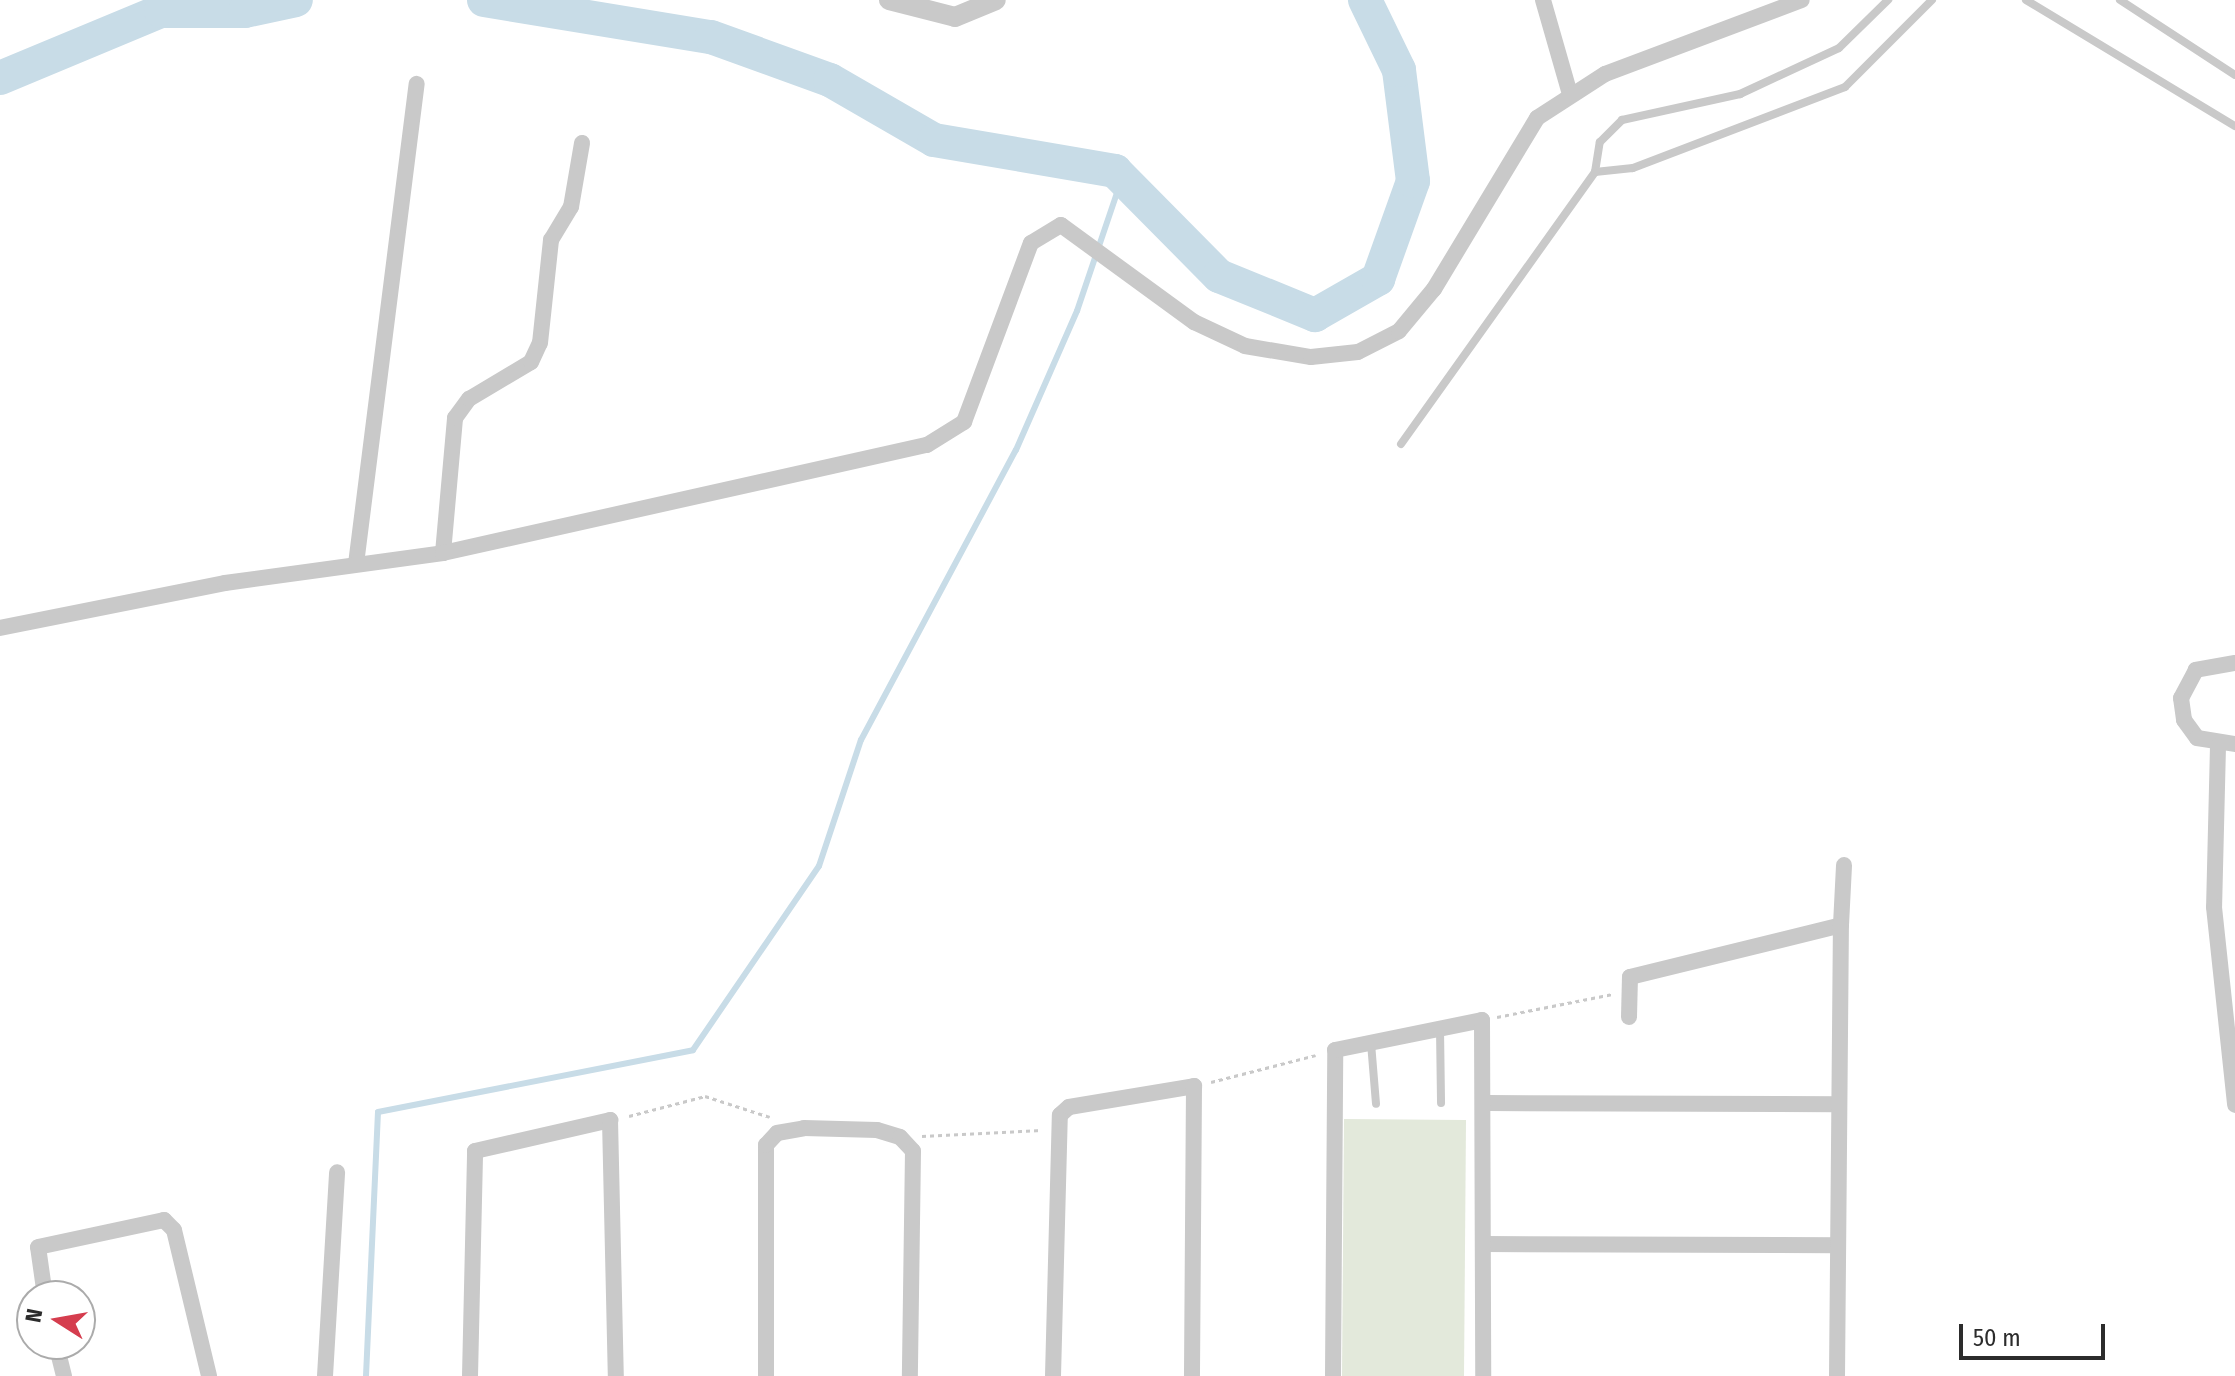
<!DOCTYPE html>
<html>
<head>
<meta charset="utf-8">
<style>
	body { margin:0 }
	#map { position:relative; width:2235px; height:1376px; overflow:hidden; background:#fff; font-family:"Fira Sans Condensed",sans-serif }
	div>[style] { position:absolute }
	.green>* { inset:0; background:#e3e9db }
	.stream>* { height:6px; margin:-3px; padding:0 3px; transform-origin:3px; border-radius:3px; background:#c8dce7 }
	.river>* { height:34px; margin:-17px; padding:0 17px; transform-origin:17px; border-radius:17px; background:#c8dce7 }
	.path>* { height:3px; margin-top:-1.5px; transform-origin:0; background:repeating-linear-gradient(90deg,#c9c9c9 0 4px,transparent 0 8px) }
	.service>* { height:8px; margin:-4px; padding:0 4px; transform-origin:4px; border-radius:4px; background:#c9c9c9 }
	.minor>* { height:16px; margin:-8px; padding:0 8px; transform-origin:8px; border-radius:8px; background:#c9c9c9 }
	.tertiary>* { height:20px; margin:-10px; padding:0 10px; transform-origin:10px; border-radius:10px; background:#c9c9c9 }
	span { translate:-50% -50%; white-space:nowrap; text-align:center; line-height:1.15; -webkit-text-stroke:8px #fff; paint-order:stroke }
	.north { position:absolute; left:16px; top:1280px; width:80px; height:80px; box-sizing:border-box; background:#fff; border:2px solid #ababab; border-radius:50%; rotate:281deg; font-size:22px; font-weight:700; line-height:32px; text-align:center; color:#2c2c2c }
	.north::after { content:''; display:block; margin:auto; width:28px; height:36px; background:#d53d4e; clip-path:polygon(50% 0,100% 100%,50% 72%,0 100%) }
	.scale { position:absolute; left:1959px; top:1324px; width:146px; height:36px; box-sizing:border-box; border:4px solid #2c2c2c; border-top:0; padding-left:10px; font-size:24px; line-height:28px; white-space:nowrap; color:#2c2c2c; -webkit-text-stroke:6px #fff; paint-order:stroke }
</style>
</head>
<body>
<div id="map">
	<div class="green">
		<div style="clip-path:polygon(1344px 1119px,1466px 1120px,1464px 1376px,1342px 1376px)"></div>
	</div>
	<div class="stream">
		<div style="left:366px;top:1376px;width:264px;rotate:-87.4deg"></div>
		<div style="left:378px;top:1112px;width:321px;rotate:-11.1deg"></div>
		<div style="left:693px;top:1050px;width:223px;rotate:-55.6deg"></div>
		<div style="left:819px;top:866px;width:133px;rotate:-71.6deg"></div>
		<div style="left:861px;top:740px;width:329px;rotate:-61.9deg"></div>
		<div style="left:1016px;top:450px;width:152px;rotate:-66.3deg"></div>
		<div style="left:1077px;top:311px;width:140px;rotate:-71.3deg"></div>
	</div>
	<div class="river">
		<div style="left:484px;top:0;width:230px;rotate:9.3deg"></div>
		<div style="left:711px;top:37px;width:127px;rotate:19.9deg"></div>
		<div style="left:830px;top:80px;width:120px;rotate:30deg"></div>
		<div style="left:934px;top:140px;width:184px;rotate:9.7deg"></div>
		<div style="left:1115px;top:171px;width:148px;rotate:45.3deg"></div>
		<div style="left:1219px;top:276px;width:104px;rotate:22.1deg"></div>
		<div style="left:1315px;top:315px;width:73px;rotate:-29.7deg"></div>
		<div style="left:1378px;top:279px;width:104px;rotate:-70.3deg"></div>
		<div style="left:1413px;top:181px;width:112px;rotate:-97.2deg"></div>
		<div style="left:1399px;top:70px;width:78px;rotate:-115.9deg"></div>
		<div style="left:0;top:78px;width:174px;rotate:-22.6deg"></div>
		<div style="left:161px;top:11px;width:84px"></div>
		<div style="left:245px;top:11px;width:52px;rotate:-12.2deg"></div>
	</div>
	<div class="path">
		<div style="left:1497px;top:1017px;width:118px;rotate:-11.2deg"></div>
		<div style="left:1211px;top:1082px;width:108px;rotate:-14.4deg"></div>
		<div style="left:629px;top:1116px;width:79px;rotate:-14.7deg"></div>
		<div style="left:705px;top:1096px;width:68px;rotate:17.9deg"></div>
		<div style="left:922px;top:1136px;width:120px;rotate:-2.9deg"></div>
	</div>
	<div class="service">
		<div style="left:2026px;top:0;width:244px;rotate:31.1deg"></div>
		<div style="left:2120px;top:0;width:137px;rotate:33.1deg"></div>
		<div style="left:1595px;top:172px;width:38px;rotate:-6deg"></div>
		<div style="left:1633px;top:168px;width:227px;rotate:-20.9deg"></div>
		<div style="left:1845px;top:87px;width:123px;rotate:-45deg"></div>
		<div style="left:1401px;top:444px;width:334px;rotate:-54.5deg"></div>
		<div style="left:1595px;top:172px;width:30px;rotate:-81deg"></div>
		<div style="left:1600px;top:142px;width:31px;rotate:-45deg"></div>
		<div style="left:1622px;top:120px;width:121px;rotate:-12.4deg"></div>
		<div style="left:1740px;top:94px;width:109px;rotate:-24.9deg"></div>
		<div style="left:1839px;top:48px;width:69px;rotate:-44.4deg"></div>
		<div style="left:1440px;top:1029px;width:74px;rotate:89.2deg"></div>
		<div style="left:1371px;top:1043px;width:61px;rotate:85.3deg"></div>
	</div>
	<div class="minor">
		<div style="left:1543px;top:0;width:98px;rotate:74deg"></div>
		<div style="left:443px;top:553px;width:136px;rotate:-84.9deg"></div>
		<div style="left:455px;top:418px;width:24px;rotate:-54deg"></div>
		<div style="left:469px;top:399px;width:72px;rotate:-30.8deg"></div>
		<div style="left:531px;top:362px;width:21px;rotate:-65deg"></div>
		<div style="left:540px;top:343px;width:104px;rotate:-83.9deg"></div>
		<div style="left:551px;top:240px;width:39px;rotate:-59deg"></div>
		<div style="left:571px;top:207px;width:65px;rotate:-80.2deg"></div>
		<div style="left:356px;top:564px;width:484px;rotate:-82.8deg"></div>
		<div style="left:0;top:628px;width:229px;rotate:-11.3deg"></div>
		<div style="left:225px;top:583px;width:220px;rotate:-7.8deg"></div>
		<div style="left:443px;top:553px;width:496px;rotate:-12.6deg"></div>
		<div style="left:927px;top:445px;width:44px;rotate:-31.9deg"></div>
		<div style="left:964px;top:422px;width:191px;rotate:-69.5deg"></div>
		<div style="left:1031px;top:243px;width:35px;rotate:-31deg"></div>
		<div style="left:1061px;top:225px;width:165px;rotate:36.1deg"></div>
		<div style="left:1194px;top:322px;width:56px;rotate:25.2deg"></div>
		<div style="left:1245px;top:346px;width:67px;rotate:9.5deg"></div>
		<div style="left:1311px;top:357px;width:47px;rotate:-6.1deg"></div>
		<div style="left:1358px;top:352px;width:46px;rotate:-27.1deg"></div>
		<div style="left:1399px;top:331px;width:55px;rotate:-50.2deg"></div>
		<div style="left:1434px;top:289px;width:200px;rotate:-58.9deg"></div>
		<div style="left:1537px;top:118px;width:81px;rotate:-32.9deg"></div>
		<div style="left:1605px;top:74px;width:210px;rotate:-20.6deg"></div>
		<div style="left:2235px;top:663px;width:40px;rotate:170deg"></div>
		<div style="left:2196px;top:670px;width:32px;rotate:118deg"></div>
		<div style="left:2181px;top:698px;width:22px;rotate:82deg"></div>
		<div style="left:2184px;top:720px;width:22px;rotate:54deg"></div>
		<div style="left:2197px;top:738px;width:38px;rotate:9deg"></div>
		<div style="left:2218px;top:746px;width:161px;rotate:91.4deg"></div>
		<div style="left:2214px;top:907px;width:199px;rotate:83.9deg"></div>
		<div style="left:1629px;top:1017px;width:40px;rotate:-88.6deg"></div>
		<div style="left:1630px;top:977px;width:217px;rotate:-13.8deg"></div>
		<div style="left:1841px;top:925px;width:60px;rotate:-87.1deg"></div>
		<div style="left:1488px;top:1103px;width:351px;rotate:0.2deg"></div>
		<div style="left:1485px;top:1244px;width:353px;rotate:0.2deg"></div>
		<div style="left:45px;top:1296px;width:49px;rotate:-98.1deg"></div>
		<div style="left:38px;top:1247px;width:129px;rotate:-12.1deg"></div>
		<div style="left:164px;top:1220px;width:14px;rotate:45deg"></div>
		<div style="left:174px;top:1230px;width:150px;rotate:76.5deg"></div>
		<div style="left:56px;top:1344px;width:33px;rotate:76deg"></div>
		<div style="left:325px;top:1376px;width:204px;rotate:-86.6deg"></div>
		<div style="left:470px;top:1376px;width:225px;rotate:-88.7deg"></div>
		<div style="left:475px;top:1151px;width:139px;rotate:-12.9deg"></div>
		<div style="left:610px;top:1120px;width:256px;rotate:88.7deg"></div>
		<div style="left:766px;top:1376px;width:231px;rotate:-90deg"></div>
		<div style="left:766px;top:1145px;width:16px;rotate:-47deg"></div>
		<div style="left:777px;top:1133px;width:27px;rotate:-10deg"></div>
		<div style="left:804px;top:1128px;width:73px;rotate:1.6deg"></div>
		<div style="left:877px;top:1130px;width:24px;rotate:17deg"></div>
		<div style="left:900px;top:1137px;width:19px;rotate:47deg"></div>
		<div style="left:913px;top:1151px;width:225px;rotate:90.8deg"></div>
		<div style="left:1053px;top:1376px;width:261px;rotate:-88.5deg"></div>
		<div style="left:1060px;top:1115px;width:12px;rotate:-42deg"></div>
		<div style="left:1069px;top:1107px;width:127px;rotate:-9.5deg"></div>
		<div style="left:1194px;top:1086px;width:290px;rotate:90.4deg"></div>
		<div style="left:1333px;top:1376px;width:326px;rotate:-89.6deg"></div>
		<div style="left:1335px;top:1050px;width:150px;rotate:-11.5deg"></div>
		<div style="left:1482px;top:1020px;width:356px;rotate:89.8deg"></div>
		<div style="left:1837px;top:1376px;width:451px;rotate:-89.5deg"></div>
	</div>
	<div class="tertiary">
		<div style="left:889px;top:0;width:68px;rotate:14.4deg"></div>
		<div style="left:955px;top:17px;width:44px;rotate:-22.5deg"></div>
	</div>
	<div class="north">N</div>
	<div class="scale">50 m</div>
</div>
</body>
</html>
